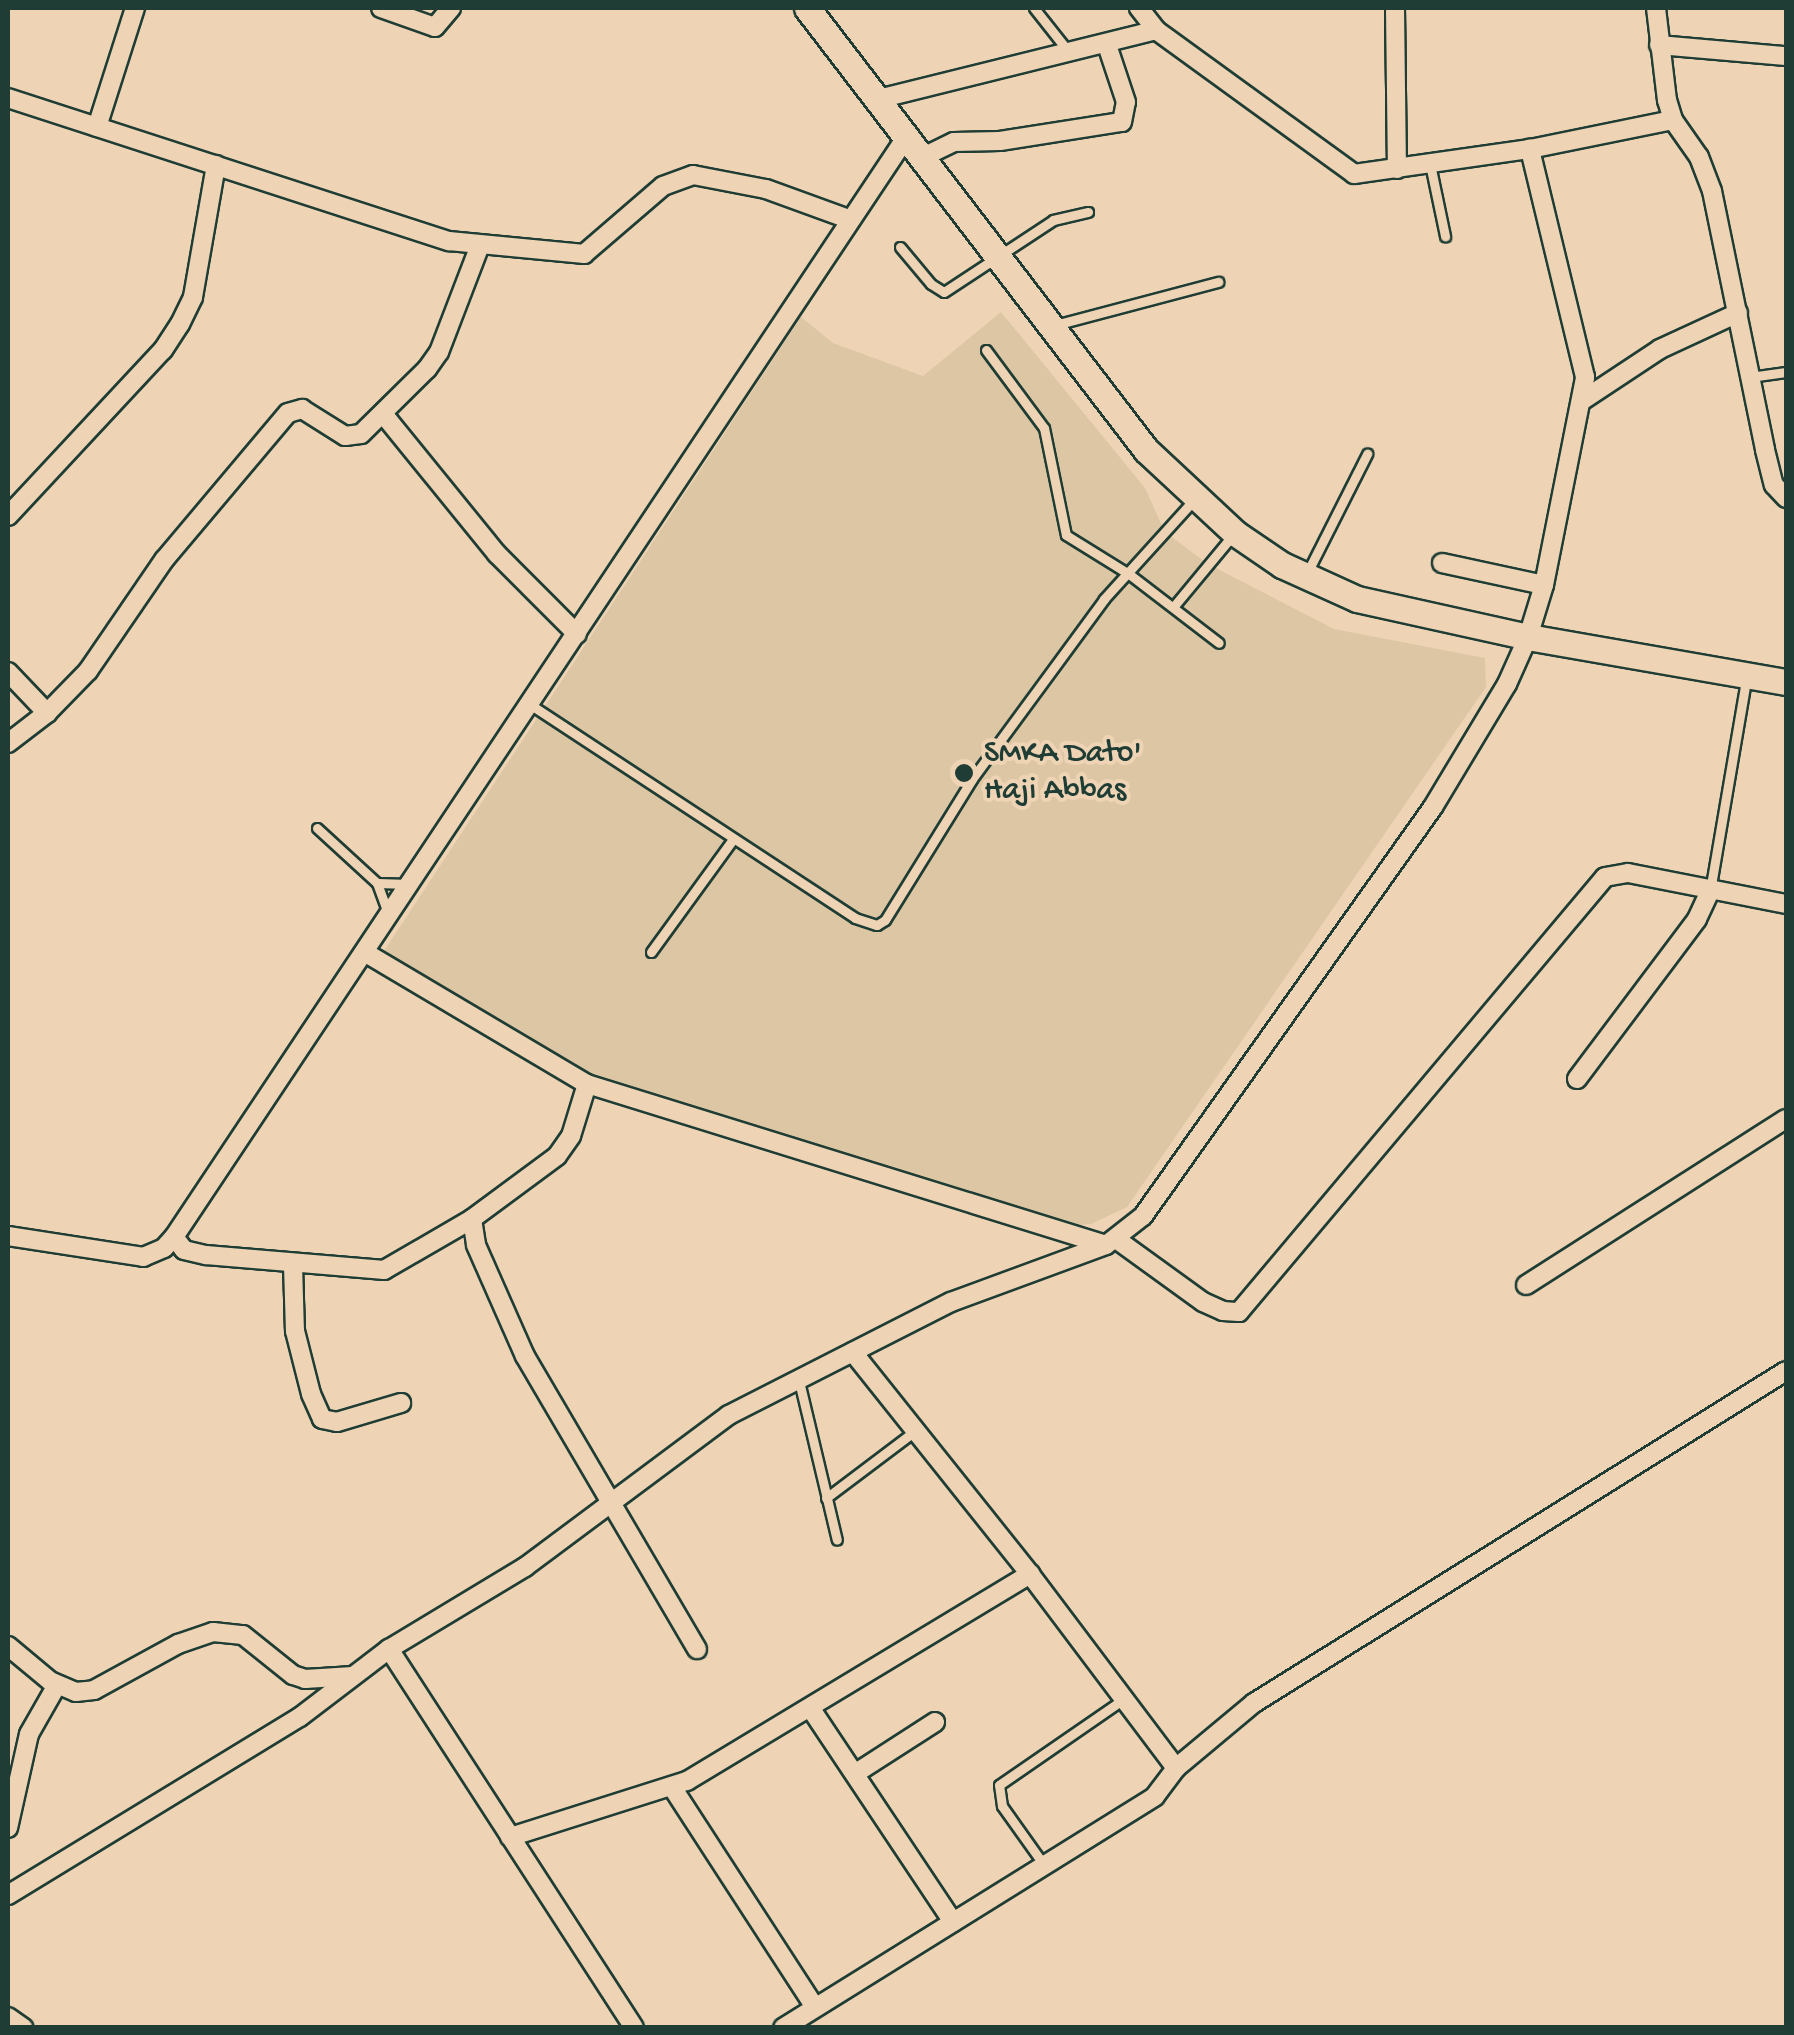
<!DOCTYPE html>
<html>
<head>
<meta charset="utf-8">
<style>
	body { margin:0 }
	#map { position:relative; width:1794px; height:2035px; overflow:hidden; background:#eed4b5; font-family:"Gochi Hand",sans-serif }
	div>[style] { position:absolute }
	.built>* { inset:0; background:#ddc6a3 }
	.roads { filter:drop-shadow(2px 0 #1f3d34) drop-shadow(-2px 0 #1f3d34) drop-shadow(0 2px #1f3d34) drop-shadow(0 -2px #1f3d34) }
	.lane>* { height:9px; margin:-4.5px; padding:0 4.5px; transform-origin:4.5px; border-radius:4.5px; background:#eed4b5 }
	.street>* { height:18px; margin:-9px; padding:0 9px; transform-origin:9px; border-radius:9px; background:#eed4b5 }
	.secondary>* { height:25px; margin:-12.5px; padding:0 12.5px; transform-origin:12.5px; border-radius:12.5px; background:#eed4b5 }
	.dots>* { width:28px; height:28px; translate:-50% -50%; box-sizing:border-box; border:5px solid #eed4b5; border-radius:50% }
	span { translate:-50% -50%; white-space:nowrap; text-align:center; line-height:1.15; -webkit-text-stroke:8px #eed4b5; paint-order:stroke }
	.poi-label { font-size:32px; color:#1f3d34 }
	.left { translate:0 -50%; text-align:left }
	.frame { position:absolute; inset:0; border:10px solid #1f3d34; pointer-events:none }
</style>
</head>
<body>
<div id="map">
	<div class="built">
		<div style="clip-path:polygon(1001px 312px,1145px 488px,1165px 532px,1208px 564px,1334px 629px,1485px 658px,1486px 687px,1127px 1207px,1091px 1224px,1078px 1225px,576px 1074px,384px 951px,801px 317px,833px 343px,923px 376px)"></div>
	</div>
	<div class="roads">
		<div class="lane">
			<div style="left:1034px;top:8px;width:55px;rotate:51.7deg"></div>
			<div style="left:1430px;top:164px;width:74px;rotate:78.2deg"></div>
			<div style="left:900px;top:247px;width:48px;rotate:50deg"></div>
			<div style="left:931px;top:284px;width:15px;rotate:32deg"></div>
			<div style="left:944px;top:292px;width:131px;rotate:-33.4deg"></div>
			<div style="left:1053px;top:220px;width:36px;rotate:-13deg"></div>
			<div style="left:1055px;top:325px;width:169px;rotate:-14.8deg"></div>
			<div style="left:986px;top:350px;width:97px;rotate:53.4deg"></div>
			<div style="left:1044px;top:428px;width:109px;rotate:78.4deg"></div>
			<div style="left:1066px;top:535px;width:74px;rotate:31.8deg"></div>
			<div style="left:1129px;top:574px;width:113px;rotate:37.5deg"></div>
			<div style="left:1750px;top:377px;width:36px;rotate:-8deg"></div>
			<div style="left:1306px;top:575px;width:136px;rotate:-63.2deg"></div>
			<div style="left:1174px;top:606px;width:92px;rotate:-50.3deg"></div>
			<div style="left:531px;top:705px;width:388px;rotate:33.3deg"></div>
			<div style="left:855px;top:918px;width:23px;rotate:18deg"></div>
			<div style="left:877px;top:925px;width:9px;rotate:-32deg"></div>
			<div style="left:885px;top:920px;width:166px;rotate:-58.3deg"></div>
			<div style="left:972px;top:779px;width:223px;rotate:-53.7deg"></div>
			<div style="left:1104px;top:599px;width:132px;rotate:-47.8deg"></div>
			<div style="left:317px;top:828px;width:81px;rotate:42.5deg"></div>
			<div style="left:377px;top:883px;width:32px;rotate:2deg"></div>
			<div style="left:377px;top:883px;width:32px;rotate:70deg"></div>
			<div style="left:1710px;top:891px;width:214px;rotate:-80.3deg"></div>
			<div style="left:651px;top:952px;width:140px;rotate:-54deg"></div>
			<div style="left:799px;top:1381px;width:163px;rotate:76.6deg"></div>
			<div style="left:826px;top:1498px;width:111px;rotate:-37deg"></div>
			<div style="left:1044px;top:1865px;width:72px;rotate:-125.4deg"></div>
			<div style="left:1002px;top:1806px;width:21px;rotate:-98deg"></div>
			<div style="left:999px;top:1785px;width:153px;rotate:-34.6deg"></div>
		</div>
		<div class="street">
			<div style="left:381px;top:8px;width:57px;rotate:19.4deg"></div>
			<div style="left:435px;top:27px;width:25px;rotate:-50deg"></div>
			<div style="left:1139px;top:8px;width:28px;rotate:52deg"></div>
			<div style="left:1156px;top:30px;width:245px;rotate:36deg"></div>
			<div style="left:1354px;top:174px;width:178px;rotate:-8.1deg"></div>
			<div style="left:1530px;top:149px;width:146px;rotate:-11.5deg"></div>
			<div style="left:1395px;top:8px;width:161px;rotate:89.3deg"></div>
			<div style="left:1656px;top:8px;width:93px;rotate:83.2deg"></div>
			<div style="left:1667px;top:100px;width:21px;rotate:73deg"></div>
			<div style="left:1673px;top:120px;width:45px;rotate:54.9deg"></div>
			<div style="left:1699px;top:157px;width:36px;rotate:69deg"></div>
			<div style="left:1712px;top:191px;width:264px;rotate:78.4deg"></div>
			<div style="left:1765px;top:450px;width:36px;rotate:76deg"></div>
			<div style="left:1774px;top:485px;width:18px;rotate:47deg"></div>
			<div style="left:1659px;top:45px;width:127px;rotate:5deg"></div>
			<div style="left:8px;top:98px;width:464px;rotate:18deg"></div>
			<div style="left:449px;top:241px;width:136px;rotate:5.5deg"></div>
			<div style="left:584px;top:254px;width:104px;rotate:-40.7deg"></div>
			<div style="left:663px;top:186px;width:32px;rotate:-20deg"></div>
			<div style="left:693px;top:175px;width:74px;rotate:10.9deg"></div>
			<div style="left:766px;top:189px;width:90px;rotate:20deg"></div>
			<div style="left:878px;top:99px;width:286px;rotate:-13.9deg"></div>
			<div style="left:97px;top:127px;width:125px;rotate:-72.3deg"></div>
			<div style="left:923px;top:157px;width:34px;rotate:-26deg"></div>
			<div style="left:954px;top:142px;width:46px;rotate:-1.2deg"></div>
			<div style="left:1000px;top:141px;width:123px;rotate:-8.9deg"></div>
			<div style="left:1122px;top:122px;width:20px;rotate:-79deg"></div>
			<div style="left:1126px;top:102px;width:60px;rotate:-108.4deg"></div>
			<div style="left:1583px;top:400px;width:92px;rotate:-33.5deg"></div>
			<div style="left:1660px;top:349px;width:86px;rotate:-24.8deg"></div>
			<div style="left:384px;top:415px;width:179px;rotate:50.9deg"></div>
			<div style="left:497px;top:554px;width:113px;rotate:45deg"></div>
			<div style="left:8px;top:516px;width:227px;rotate:-47deg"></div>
			<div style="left:163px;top:350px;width:31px;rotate:-57deg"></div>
			<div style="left:180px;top:324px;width:30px;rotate:-64deg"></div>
			<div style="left:193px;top:297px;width:134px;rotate:-80.1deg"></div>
			<div style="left:1442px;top:563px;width:104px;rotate:12.2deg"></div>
			<div style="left:8px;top:672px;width:57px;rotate:46.4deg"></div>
			<div style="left:47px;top:713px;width:49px;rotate:142.4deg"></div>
			<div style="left:47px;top:713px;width:59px;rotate:-45.7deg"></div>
			<div style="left:88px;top:671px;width:135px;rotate:-55.6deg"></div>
			<div style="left:164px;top:560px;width:192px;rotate:-49.9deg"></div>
			<div style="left:288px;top:413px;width:15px;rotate:-16deg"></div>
			<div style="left:302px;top:409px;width:51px;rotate:32.1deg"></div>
			<div style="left:345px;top:436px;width:16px;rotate:-7deg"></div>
			<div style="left:361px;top:434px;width:93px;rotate:-44.6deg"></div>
			<div style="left:427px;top:369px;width:21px;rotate:-55deg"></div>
			<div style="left:439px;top:352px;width:115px;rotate:-69deg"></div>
			<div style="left:366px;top:953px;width:257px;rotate:30.7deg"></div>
			<div style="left:587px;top:1084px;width:543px;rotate:17.23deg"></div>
			<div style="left:1577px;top:1079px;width:200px;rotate:-53.1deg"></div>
			<div style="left:1697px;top:919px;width:31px;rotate:-65deg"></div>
			<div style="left:587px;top:1084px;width:54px;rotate:107.1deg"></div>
			<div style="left:571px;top:1136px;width:24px;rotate:125deg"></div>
			<div style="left:557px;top:1156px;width:106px;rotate:143.5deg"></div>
			<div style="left:472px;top:1219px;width:26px;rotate:81deg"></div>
			<div style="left:476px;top:1245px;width:121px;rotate:66.2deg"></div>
			<div style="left:525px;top:1356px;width:340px;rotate:59.6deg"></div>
			<div style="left:8px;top:1236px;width:137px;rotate:8.8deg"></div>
			<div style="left:143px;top:1257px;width:23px;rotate:-23deg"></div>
			<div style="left:164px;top:1248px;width:15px;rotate:-48deg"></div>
			<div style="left:174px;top:1237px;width:1323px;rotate:-56.35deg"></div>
			<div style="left:174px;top:1237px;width:16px;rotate:52deg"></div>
			<div style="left:184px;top:1250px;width:23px;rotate:13deg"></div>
			<div style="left:206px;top:1255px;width:179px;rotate:4.8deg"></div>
			<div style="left:384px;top:1270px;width:102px;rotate:-30.1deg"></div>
			<div style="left:1116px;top:1239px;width:107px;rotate:35.9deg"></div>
			<div style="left:1203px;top:1302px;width:22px;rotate:24deg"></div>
			<div style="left:1223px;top:1311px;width:16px;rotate:4deg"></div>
			<div style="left:1239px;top:1312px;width:568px;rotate:-49.92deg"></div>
			<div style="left:1605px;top:877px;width:23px;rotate:-10deg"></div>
			<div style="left:1628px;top:873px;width:161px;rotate:11.1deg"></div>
			<div style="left:293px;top:1265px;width:66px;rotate:88.3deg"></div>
			<div style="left:295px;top:1331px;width:65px;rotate:75.7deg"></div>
			<div style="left:311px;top:1394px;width:27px;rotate:66deg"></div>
			<div style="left:322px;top:1419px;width:15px;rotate:11deg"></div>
			<div style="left:337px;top:1422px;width:67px;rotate:-16.5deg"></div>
			<div style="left:1526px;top:1285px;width:308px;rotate:-32.6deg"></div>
			<div style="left:8px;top:1646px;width:55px;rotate:39.8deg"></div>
			<div style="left:50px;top:1681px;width:28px;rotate:23deg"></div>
			<div style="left:76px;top:1692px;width:18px;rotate:-6deg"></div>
			<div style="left:94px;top:1690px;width:96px;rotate:-28.7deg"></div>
			<div style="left:178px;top:1644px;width:37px;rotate:-19deg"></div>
			<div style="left:213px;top:1632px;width:30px;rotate:6deg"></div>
			<div style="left:243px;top:1635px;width:64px;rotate:38.7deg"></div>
			<div style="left:293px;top:1675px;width:13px;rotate:18deg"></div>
			<div style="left:305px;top:1679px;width:48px;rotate:-3.6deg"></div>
			<div style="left:389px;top:1649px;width:451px;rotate:57.1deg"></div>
			<div style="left:811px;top:1709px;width:256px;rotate:56.3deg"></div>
			<div style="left:1176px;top:1768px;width:102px;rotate:-39.8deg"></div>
			<div style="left:1254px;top:1703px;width:627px;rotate:-31.97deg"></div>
			<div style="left:856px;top:1773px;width:94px;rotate:-32.8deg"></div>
			<div style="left:672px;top:1787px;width:262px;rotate:57deg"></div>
			<div style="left:8px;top:1828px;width:96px;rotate:-77.4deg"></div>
			<div style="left:29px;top:1734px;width:56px;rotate:-60.3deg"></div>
			<div style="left:510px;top:1837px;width:186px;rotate:-17.6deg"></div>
			<div style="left:687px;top:1781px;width:401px;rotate:-31.1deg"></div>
			<div style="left:8px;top:1895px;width:342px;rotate:-31.4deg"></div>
			<div style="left:300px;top:1717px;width:112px;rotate:-37.4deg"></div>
			<div style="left:389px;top:1649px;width:159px;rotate:-31.1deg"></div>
			<div style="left:525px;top:1567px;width:254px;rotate:-36.7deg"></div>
			<div style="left:729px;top:1415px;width:249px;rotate:-27deg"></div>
			<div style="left:951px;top:1302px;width:165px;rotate:-20.2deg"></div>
			<div style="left:1106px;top:1245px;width:47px;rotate:-38.1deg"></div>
			<div style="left:1143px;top:1216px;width:501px;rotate:-54.66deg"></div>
			<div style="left:1433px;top:807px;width:144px;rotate:-59deg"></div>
			<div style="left:1507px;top:684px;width:51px;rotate:-65.9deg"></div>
			<div style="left:1528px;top:637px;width:54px;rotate:-72.9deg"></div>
			<div style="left:1544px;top:585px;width:212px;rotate:-78.8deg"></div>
			<div style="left:1585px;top:377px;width:235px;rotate:-103.6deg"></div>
			<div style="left:8px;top:2017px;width:19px;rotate:35deg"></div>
			<div style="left:783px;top:2028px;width:438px;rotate:-31.9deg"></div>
			<div style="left:1155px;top:1796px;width:35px;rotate:-53deg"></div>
			<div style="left:1176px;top:1768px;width:243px;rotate:-127deg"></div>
			<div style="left:1030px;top:1574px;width:284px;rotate:-128.6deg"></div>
		</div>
		<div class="secondary">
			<div style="left:807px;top:8px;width:557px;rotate:52.51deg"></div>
			<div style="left:1146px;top:450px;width:122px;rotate:43deg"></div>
			<div style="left:1235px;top:533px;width:57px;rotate:34.2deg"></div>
			<div style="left:1282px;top:565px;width:82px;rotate:24.4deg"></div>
			<div style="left:1357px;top:599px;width:175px;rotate:12.5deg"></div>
			<div style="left:1528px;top:637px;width:262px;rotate:9.9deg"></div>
		</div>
	</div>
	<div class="dots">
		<div style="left:964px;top:773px;background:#1f3d34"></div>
	</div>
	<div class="poi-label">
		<span class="left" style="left:984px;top:773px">SMKA Dato'<br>Haji Abbas</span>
	</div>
	<div class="frame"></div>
</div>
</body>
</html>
